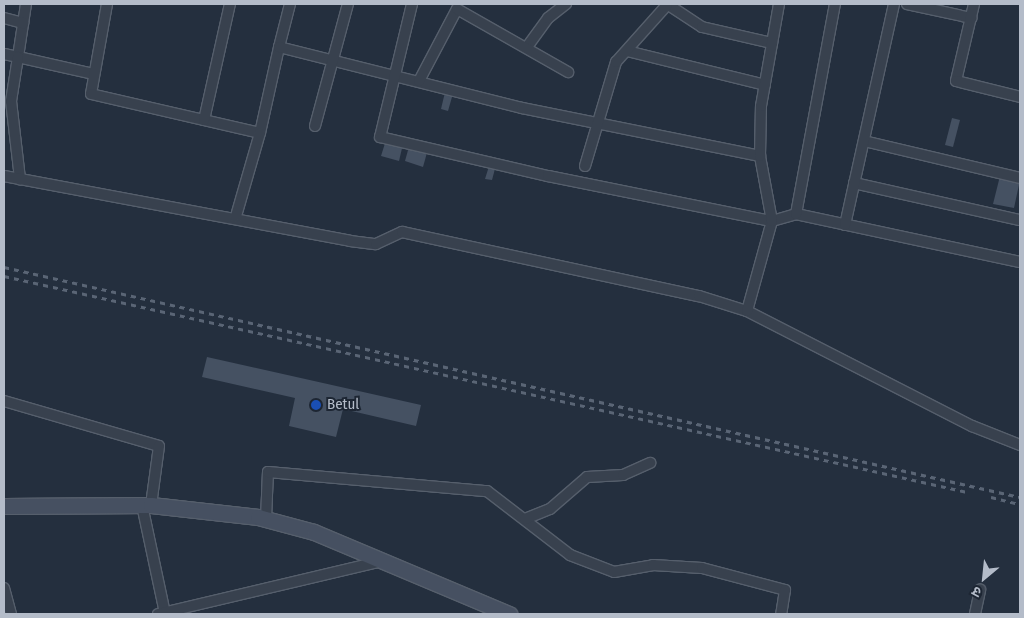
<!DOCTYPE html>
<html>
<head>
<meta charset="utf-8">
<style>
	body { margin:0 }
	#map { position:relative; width:1024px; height:618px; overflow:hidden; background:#242f3e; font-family:"Fira Sans Condensed","Noto Sans Devanagari",sans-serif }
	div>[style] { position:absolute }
	.building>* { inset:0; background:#455162 }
	.roads { filter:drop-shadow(1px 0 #565f6c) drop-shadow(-1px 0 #565f6c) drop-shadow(0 1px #565f6c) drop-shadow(0 -1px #565f6c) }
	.street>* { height:10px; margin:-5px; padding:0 5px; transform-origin:5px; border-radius:5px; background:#38414e }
	.secondary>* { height:15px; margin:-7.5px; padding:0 7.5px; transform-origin:7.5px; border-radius:7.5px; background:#465061 }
	.rail>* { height:3px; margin-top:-1.5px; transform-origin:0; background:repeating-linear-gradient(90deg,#5a6575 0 5px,transparent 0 10px) }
	.dots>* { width:14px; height:14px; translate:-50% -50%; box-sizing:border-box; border:2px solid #1d2633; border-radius:50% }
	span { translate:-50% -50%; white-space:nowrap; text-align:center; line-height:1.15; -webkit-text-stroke:4px #1d2633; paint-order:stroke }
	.poi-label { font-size:15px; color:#b4bcc9 }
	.left { translate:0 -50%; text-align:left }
	.frame { position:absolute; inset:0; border:5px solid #b4bcc9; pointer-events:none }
	.north { position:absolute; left:959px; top:553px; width:50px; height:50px; -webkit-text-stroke:4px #1d2633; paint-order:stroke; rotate:208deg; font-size:14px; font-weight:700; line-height:20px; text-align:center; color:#b4bcc9 }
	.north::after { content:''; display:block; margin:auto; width:18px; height:22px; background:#b4bcc9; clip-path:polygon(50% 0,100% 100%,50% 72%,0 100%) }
</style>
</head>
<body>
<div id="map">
	<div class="building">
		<div style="clip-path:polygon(446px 88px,454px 90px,448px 111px,441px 109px)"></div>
		<div style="clip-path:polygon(952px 118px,960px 120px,953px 147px,945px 145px)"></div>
		<div style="clip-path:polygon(386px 140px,403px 144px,399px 161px,381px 156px)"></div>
		<div style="clip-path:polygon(410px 143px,428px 149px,423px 167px,405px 161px)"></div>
		<div style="clip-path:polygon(490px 163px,496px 165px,492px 180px,485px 179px)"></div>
		<div style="clip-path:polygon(1000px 176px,1020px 180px,1014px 208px,993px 204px)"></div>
		<div style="clip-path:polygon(207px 357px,421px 405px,416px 426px,343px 409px,336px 437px,289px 426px,295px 398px,202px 377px)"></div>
	</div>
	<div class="roads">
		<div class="street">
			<div style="left:26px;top:4px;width:54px;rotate:98.6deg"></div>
			<div style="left:18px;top:57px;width:78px;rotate:12.6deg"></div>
			<div style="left:107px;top:4px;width:91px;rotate:100.1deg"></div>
			<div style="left:91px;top:94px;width:173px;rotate:13deg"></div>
			<div style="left:260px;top:133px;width:88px;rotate:-77.5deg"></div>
			<div style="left:290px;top:4px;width:44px;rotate:104.3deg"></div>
			<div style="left:279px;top:47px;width:251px;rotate:14.1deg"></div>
			<div style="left:522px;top:108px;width:243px;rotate:11.4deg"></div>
			<div style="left:412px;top:4px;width:137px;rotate:103.5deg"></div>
			<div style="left:380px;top:137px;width:172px;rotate:13.1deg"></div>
			<div style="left:548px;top:176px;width:228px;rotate:11.4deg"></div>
			<div style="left:772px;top:221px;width:25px;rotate:-16deg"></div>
			<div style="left:796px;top:214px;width:229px;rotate:12.1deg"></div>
			<div style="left:667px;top:4px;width:42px;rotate:33.3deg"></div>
			<div style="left:702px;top:27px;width:72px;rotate:12.9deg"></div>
			<div style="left:907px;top:4px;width:66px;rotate:12.3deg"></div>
			<div style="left:974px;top:4px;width:79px;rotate:103.2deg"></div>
			<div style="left:956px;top:81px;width:66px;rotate:14deg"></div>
			<div style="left:4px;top:18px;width:20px;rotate:15deg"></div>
			<div style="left:527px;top:47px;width:36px;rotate:-54deg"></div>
			<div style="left:548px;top:18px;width:23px;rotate:-38deg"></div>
			<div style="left:627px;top:51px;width:142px;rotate:13.8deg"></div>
			<div style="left:4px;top:54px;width:14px;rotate:12deg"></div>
			<div style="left:18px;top:57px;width:45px;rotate:99deg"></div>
			<div style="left:11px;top:101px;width:79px;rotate:83.4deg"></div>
			<div style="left:419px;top:81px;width:81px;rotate:-62.2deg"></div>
			<div style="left:457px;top:9px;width:128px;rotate:29.6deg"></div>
			<div style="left:204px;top:120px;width:119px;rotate:-77.4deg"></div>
			<div style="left:315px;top:126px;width:126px;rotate:-74.9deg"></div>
			<div style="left:864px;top:141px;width:160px;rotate:13.3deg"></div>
			<div style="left:585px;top:166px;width:109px;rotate:-73.4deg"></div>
			<div style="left:616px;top:62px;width:76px;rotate:-48.2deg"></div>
			<div style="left:4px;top:176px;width:352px;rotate:10.6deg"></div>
			<div style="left:350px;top:241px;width:26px;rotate:7deg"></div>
			<div style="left:376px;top:244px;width:29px;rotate:-25deg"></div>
			<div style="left:402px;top:232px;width:304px;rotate:12.2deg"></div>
			<div style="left:699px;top:296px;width:50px;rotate:17.4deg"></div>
			<div style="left:747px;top:311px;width:253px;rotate:27.1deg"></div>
			<div style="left:972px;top:426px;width:52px;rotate:21.6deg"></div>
			<div style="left:854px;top:183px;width:170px;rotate:12.6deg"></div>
			<div style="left:796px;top:214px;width:214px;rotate:-79.5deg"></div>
			<div style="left:236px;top:216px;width:86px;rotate:-73.9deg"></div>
			<div style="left:845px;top:225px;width:226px;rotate:-77.5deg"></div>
			<div style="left:747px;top:311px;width:93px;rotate:-74.5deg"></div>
			<div style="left:772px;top:221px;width:66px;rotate:-100.5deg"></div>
			<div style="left:760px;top:156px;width:50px;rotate:-88.9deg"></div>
			<div style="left:761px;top:106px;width:104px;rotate:-80deg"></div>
			<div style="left:4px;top:401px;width:161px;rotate:16.2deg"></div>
			<div style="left:159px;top:446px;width:60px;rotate:97.7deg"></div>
			<div style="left:142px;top:505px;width:110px;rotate:78deg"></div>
			<div style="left:266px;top:519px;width:47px;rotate:-87.6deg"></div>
			<div style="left:268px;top:472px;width:220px;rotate:5deg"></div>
			<div style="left:487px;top:491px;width:105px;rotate:37.6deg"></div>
			<div style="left:570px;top:555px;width:47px;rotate:21.1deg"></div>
			<div style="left:614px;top:572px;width:40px;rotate:-10deg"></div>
			<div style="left:653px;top:565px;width:49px;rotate:3.5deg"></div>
			<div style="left:702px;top:568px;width:86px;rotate:14.8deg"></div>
			<div style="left:785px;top:590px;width:24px;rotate:99deg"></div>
			<div style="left:525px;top:519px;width:27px;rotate:-22deg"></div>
			<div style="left:550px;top:509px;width:49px;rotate:-40.9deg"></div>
			<div style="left:587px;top:477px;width:36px;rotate:-3deg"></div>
			<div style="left:623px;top:475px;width:30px;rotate:-24deg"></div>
			<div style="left:4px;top:588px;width:27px;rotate:75deg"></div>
			<div style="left:158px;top:614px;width:231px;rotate:-13.3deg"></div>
			<div style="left:975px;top:614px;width:25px;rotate:-78deg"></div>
		</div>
		<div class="secondary">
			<div style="left:4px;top:506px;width:147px;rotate:-0.4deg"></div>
			<div style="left:151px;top:505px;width:108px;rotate:6.4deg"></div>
			<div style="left:258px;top:517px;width:58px;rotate:15deg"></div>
			<div style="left:314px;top:532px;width:212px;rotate:22.8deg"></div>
		</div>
	</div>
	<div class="rail">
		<div style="left:4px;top:267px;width:1042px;rotate:12.76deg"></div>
		<div style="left:4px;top:276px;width:987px;rotate:12.64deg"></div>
		<div style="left:991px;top:497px;width:30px;rotate:14deg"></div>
	</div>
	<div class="dots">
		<div style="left:316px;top:405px;background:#1a4fb4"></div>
	</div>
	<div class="poi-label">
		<span class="left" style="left:327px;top:405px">Betul</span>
	</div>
	<div class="frame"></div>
	<div class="north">उ</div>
</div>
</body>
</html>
